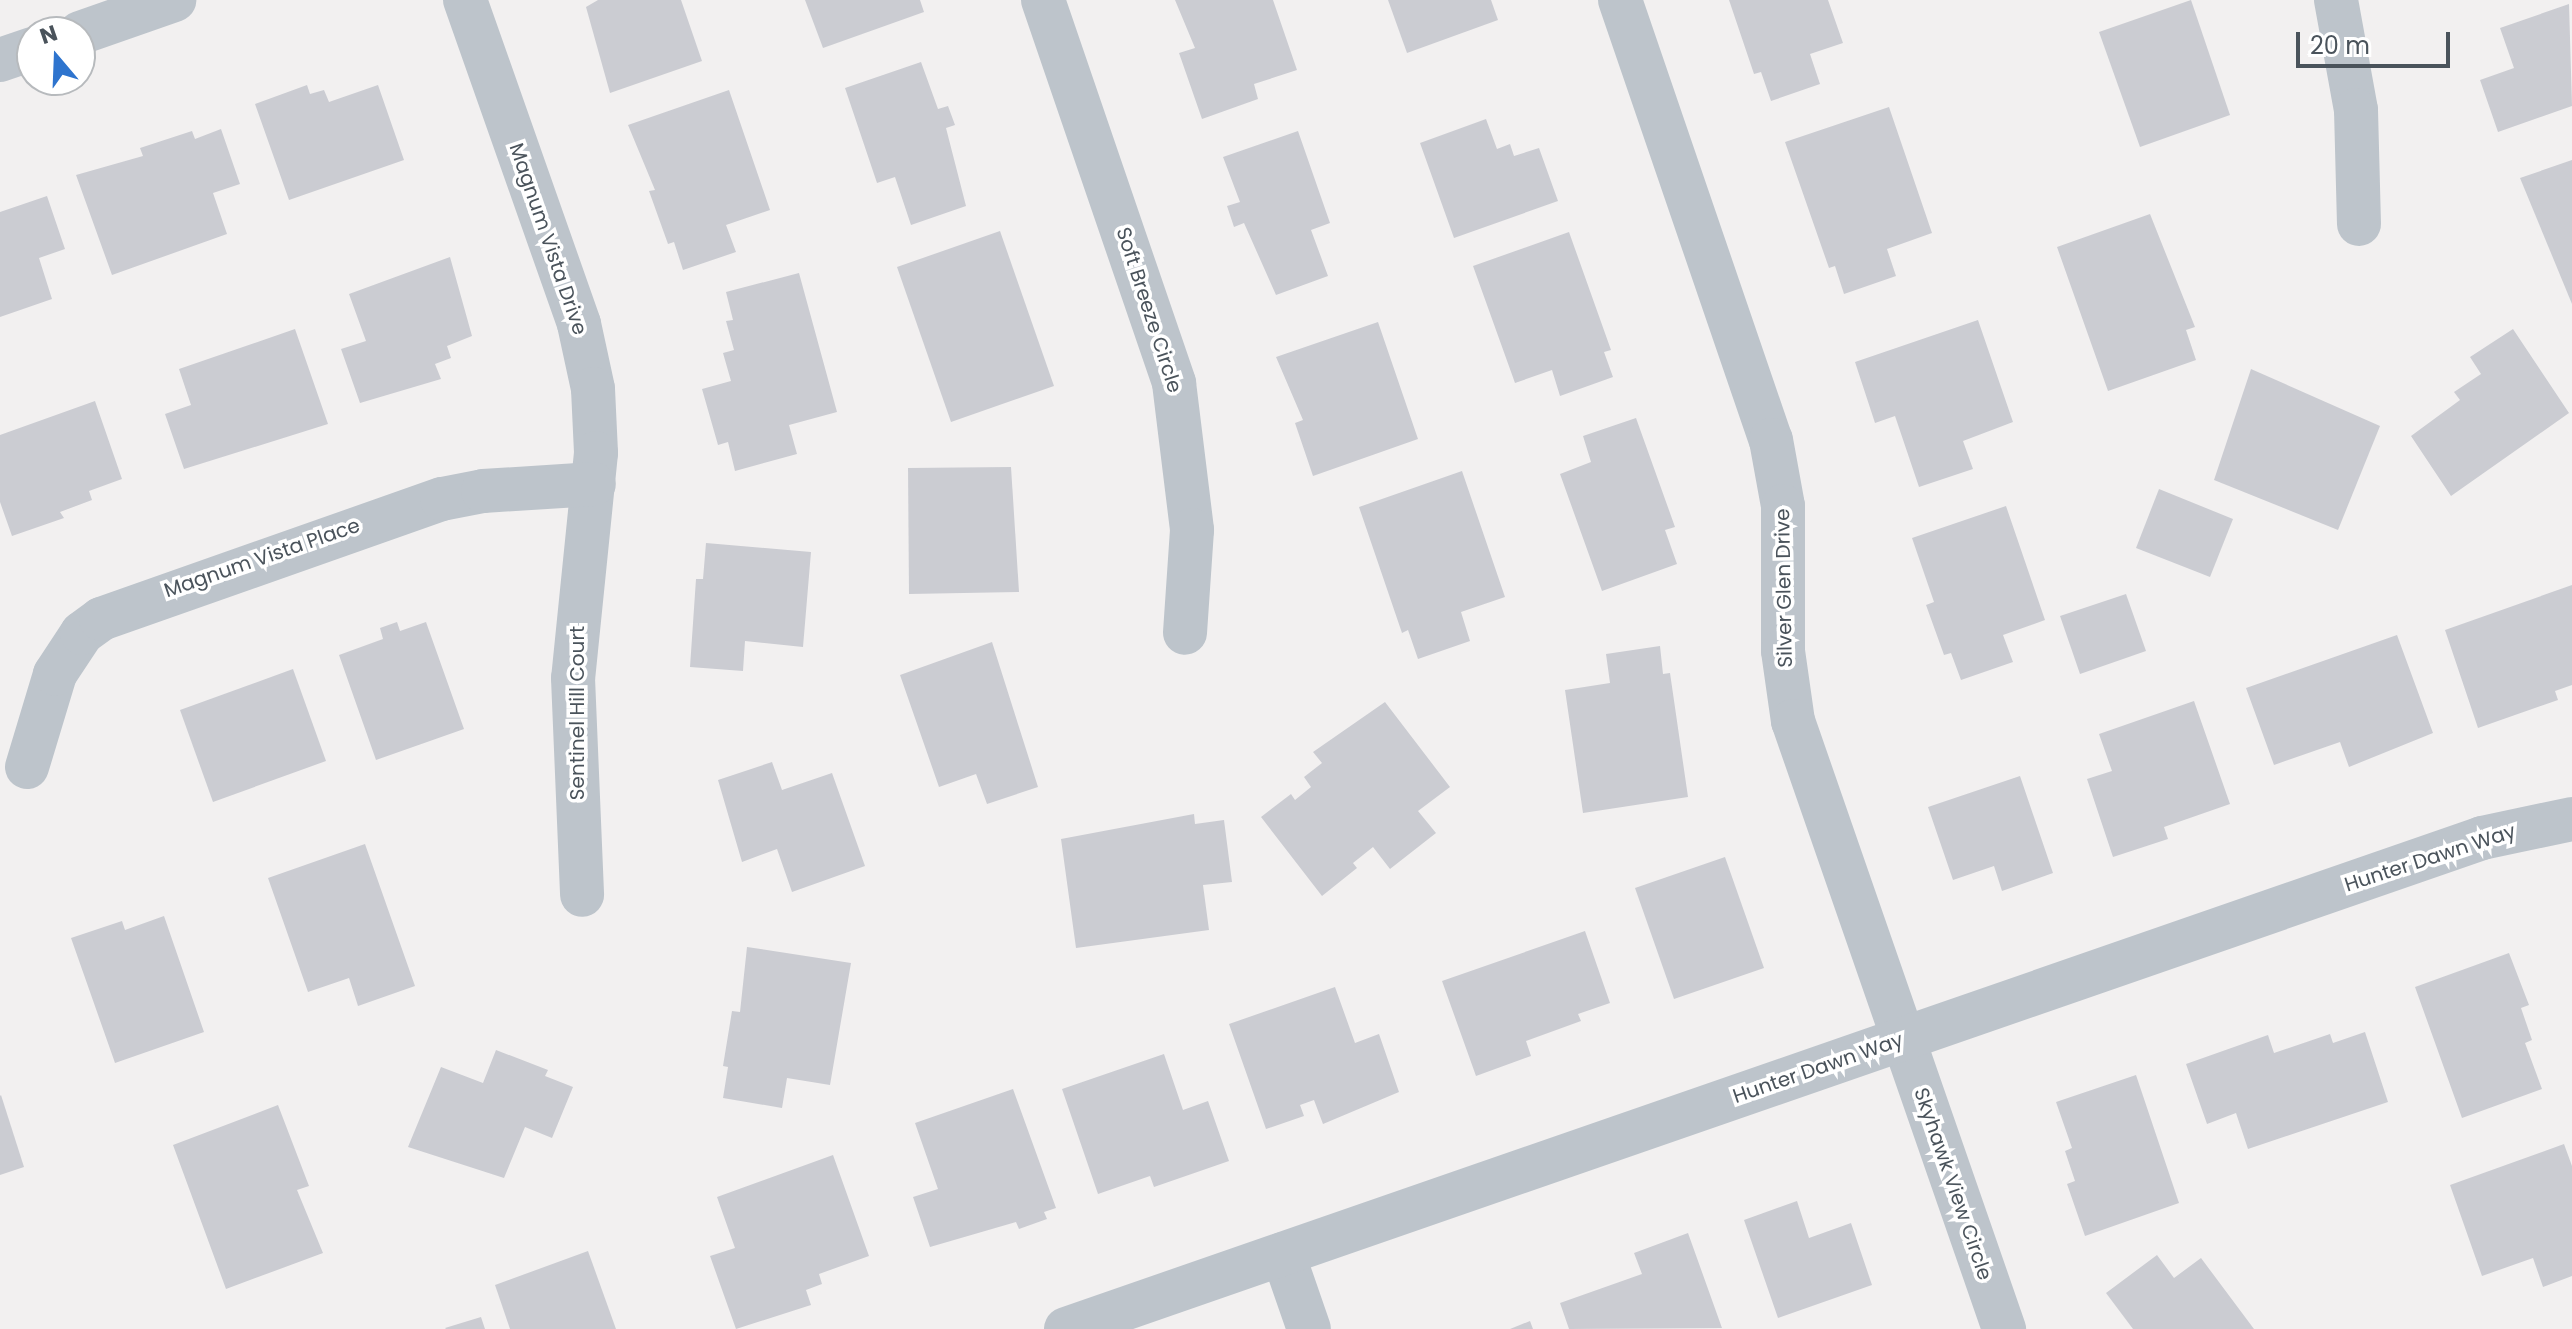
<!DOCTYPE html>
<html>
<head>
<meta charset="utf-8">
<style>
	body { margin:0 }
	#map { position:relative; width:2572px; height:1329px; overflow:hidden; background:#f2f0f0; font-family:Poppins,sans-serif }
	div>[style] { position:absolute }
	.building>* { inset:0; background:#cbccd2 }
	.street>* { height:44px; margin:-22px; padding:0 22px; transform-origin:22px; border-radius:22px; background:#bdc4cb }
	span { translate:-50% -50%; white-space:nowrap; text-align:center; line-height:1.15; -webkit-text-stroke:7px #fff; paint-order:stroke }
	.street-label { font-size:20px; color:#4a535b }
	.north { position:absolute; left:16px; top:16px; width:80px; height:80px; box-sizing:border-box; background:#fff; border:2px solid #b7babd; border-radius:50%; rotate:341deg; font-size:22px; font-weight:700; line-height:32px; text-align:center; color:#4a535b }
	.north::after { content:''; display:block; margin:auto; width:28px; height:36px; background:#2e74ce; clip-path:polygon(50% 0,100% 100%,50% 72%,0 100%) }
	.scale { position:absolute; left:2296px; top:32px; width:154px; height:36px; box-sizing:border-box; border:4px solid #4a535b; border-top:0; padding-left:10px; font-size:24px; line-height:28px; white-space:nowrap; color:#4a535b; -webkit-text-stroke:6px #fff; paint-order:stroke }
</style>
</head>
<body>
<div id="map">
	<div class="building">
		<div style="clip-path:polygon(598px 0,681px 0,702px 61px,610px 93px,586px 7px)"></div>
		<div style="clip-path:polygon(805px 0,920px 0,924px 12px,823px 48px)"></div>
		<div style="clip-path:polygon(1175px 0,1273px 0,1297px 70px,1254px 84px,1258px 99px,1202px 119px,1179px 53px,1195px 48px)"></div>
		<div style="clip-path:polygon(1388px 0,1491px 0,1498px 20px,1407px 53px)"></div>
		<div style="clip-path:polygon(1729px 0,1828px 0,1843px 43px,1810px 54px,1820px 84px,1771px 101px,1761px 72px,1754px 74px)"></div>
		<div style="clip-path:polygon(2191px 0,2230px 115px,2140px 147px,2099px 32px)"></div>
		<div style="clip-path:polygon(2569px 4px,2572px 106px,2498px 132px,2480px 80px,2514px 68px,2500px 28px)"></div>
		<div style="clip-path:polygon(921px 62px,938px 109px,948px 106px,955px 125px,946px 128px,966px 206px,911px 225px,895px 177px,877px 183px,845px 88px)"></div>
		<div style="clip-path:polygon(307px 85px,310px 94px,324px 90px,329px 102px,378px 85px,404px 160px,289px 200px,255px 104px)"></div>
		<div style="clip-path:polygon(729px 90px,770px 210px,726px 225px,736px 252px,683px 270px,674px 242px,668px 244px,649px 191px,655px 190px,628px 125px)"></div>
		<div style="clip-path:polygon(1889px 107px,1932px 233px,1887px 249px,1896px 276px,1844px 294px,1835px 266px,1829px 268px,1785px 142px)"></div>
		<div style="clip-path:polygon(1486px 119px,1497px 149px,1510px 144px,1514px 156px,1539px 148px,1558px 201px,1454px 238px,1420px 143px)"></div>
		<div style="clip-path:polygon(221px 129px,240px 184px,213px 193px,227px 234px,112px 275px,76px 175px,143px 156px,140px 148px,192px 131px,195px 139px)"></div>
		<div style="clip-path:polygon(1298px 131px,1330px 223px,1311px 230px,1328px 276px,1276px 295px,1244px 223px,1234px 227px,1227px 206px,1240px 202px,1223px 157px)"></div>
		<div style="clip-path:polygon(2572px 160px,2572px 304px,2520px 178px)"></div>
		<div style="clip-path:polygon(47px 196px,65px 249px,39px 258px,52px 299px,0 317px,0 212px)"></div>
		<div style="clip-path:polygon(2150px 214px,2195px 327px,2186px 330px,2196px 360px,2108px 391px,2057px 247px)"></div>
		<div style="clip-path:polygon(1000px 231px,1054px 386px,951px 422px,897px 267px)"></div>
		<div style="clip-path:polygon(1569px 232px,1611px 350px,1604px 352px,1613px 377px,1560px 396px,1552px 370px,1515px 383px,1473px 266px)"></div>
		<div style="clip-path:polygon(450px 257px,472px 336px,447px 346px,451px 358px,435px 364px,441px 379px,360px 403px,341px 349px,366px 341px,349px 294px)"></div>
		<div style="clip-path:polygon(799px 273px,837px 412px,789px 425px,797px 454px,735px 471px,728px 442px,718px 445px,702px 389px,731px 381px,723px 353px,734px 350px,726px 321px,733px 320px,726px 292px)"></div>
		<div style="clip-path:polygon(1978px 320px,2013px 422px,1963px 441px,1973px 469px,1919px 487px,1895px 416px,1875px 423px,1855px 362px)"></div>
		<div style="clip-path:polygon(1378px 322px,1418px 439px,1313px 476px,1295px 423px,1303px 420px,1276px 357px)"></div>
		<div style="clip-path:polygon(295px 329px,328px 424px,184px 469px,165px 414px,191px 405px,179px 369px)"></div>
		<div style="clip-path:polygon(2513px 329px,2569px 413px,2451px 496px,2411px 436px,2460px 400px,2454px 392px,2481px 374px,2470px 357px)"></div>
		<div style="clip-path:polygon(2251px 369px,2380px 426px,2338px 530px,2214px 480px)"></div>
		<div style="clip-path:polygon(95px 401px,122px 479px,89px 491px,92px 500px,60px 512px,64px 518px,12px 536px,0 502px,0 435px)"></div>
		<div style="clip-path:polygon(1636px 418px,1675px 527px,1665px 530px,1677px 564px,1602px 591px,1560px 474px,1591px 462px,1583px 436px)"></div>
		<div style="clip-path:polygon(1011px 467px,1019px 592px,909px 594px,908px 468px)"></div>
		<div style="clip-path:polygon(1462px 471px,1505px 597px,1461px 612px,1470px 641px,1418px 659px,1408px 630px,1402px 633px,1359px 507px)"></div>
		<div style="clip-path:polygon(2159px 489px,2233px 519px,2210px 577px,2136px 548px)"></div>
		<div style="clip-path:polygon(2006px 506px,2045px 620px,2003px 635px,2013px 662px,1961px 680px,1951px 653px,1944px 655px,1926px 605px,1934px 602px,1912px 538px)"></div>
		<div style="clip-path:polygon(706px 543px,811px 552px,803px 647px,745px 641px,743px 671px,690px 667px,696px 579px,703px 579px)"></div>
		<div style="clip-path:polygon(2572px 585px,2572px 685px,2555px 691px,2558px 700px,2478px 728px,2445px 630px)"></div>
		<div style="clip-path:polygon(2126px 594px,2146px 651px,2080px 674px,2060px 616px)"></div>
		<div style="clip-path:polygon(397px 622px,400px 631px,426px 622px,464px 729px,376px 760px,339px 655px,383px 639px,380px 628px)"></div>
		<div style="clip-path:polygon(2397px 635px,2433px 733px,2349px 767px,2340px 742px,2274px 765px,2246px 688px)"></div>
		<div style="clip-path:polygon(992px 642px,1038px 787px,987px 804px,976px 774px,939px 787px,900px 675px)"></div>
		<div style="clip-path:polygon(1660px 646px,1663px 674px,1670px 673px,1688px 797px,1583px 813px,1565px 690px,1610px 683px,1606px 654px)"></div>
		<div style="clip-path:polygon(293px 669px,326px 761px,213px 802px,180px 710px)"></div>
		<div style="clip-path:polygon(2194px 701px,2230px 804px,2164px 827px,2168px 839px,2113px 857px,2087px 779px,2112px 771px,2099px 734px)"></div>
		<div style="clip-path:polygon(1385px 702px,1450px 787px,1418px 811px,1436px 833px,1390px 869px,1373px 847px,1353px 863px,1357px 868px,1322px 896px,1261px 817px,1291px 794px,1295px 800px,1311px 787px,1304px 777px,1322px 763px,1313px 752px)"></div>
		<div style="clip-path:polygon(772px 762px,782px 790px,832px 773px,865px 866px,792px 892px,777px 849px,742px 862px,718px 780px)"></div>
		<div style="clip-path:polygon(2020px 776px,2053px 873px,2002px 891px,1994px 866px,1953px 880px,1928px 807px)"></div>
		<div style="clip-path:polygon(1194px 814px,1195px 824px,1224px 820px,1232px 882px,1203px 885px,1209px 930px,1076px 948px,1061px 839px)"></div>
		<div style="clip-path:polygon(365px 844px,415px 986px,358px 1006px,349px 978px,308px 992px,268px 878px)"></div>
		<div style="clip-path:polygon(1725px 857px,1764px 968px,1674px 999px,1635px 888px)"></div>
		<div style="clip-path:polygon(164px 916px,204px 1032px,115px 1063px,71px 938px,122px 921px,125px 930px)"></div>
		<div style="clip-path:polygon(1585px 931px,1610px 1003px,1578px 1014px,1581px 1021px,1526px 1041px,1531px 1056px,1476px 1076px,1442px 981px)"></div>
		<div style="clip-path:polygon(747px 947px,851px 963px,830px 1085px,787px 1078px,782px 1108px,723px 1098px,728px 1067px,723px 1066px,732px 1011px,740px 1012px)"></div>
		<div style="clip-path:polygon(2509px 953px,2529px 1005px,2521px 1008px,2532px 1040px,2525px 1043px,2542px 1089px,2462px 1118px,2415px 987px)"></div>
		<div style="clip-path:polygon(1335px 987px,1355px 1043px,1379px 1034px,1399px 1092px,1323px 1124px,1314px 1100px,1300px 1105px,1304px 1116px,1266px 1129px,1229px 1024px)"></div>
		<div style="clip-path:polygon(2365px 1032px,2388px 1102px,2248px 1149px,2236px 1113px,2207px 1124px,2186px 1064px,2268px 1035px,2274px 1053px,2330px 1034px,2333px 1043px)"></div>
		<div style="clip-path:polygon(496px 1050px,548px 1070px,545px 1076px,573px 1087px,552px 1138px,525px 1127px,504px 1178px,408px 1147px,441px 1067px,483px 1083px)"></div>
		<div style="clip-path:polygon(1164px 1054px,1183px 1110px,1208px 1101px,1229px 1161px,1154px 1187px,1150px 1176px,1098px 1194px,1062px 1089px)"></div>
		<div style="clip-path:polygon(2136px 1075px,2179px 1203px,2085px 1236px,2067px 1184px,2075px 1181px,2065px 1151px,2072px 1148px,2056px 1102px)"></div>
		<div style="clip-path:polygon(1013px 1089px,1056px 1208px,1044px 1212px,1047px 1219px,1019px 1229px,1016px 1222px,930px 1247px,913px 1197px,938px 1189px,915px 1123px)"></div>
		<div style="clip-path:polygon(1px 1095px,24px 1167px,0 1175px,0 1096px)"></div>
		<div style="clip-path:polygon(278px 1105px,309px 1186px,297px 1190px,323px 1253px,226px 1289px,173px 1145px)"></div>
		<div style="clip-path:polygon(2564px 1144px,2572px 1166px,2572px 1276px,2543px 1287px,2533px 1258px,2482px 1276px,2450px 1185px)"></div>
		<div style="clip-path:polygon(833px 1155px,869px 1256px,819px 1274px,822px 1284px,806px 1290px,811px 1305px,736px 1329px,710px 1256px,735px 1248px,717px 1197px)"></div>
		<div style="clip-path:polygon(1797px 1201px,1809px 1238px,1851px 1223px,1872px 1285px,1778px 1318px,1744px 1220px)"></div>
		<div style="clip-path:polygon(1688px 1233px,1722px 1328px,1569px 1329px,1560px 1303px,1642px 1274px,1634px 1253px)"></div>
		<div style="clip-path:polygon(588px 1251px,616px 1329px,510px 1329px,495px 1285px)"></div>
		<div style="clip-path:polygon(2157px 1255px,2174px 1278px,2201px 1258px,2254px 1329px,2133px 1329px,2106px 1293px)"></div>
		<div style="clip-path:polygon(481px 1317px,485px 1329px,446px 1329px,445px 1328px)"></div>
		<div style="clip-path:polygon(1530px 1321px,1533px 1329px,1510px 1329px)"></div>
	</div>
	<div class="street">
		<div style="left:465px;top:0;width:343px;rotate:70.6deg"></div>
		<div style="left:579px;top:324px;width:66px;rotate:77.8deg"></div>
		<div style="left:593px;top:389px;width:64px;rotate:87.3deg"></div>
		<div style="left:596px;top:453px;width:226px;rotate:95.8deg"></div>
		<div style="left:573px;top:678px;width:217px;rotate:87.6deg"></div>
		<div style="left:1043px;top:0;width:405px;rotate:71.1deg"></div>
		<div style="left:1174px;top:383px;width:148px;rotate:83deg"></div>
		<div style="left:1192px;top:530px;width:103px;rotate:93.9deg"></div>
		<div style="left:1620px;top:0;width:465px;rotate:71.1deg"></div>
		<div style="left:1771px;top:440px;width:67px;rotate:79.7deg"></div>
		<div style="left:1783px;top:506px;width:145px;rotate:90deg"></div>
		<div style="left:1783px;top:651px;width:71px;rotate:81.9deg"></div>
		<div style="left:1793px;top:721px;width:644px;rotate:70.86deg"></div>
		<div style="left:2336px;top:0;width:112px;rotate:79.7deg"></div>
		<div style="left:2356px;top:110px;width:114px;rotate:88.5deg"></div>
		<div style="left:80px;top:33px;width:100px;rotate:-19.3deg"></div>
		<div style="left:0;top:60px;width:34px;rotate:-19deg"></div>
		<div style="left:27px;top:767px;width:97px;rotate:-73.2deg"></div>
		<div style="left:55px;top:674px;width:49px;rotate:-56.6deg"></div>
		<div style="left:82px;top:633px;width:24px;rotate:-36deg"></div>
		<div style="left:101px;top:619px;width:361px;rotate:-19.4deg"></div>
		<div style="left:442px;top:499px;width:42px;rotate:-11deg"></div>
		<div style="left:483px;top:491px;width:111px;rotate:-3.6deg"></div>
		<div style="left:1283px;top:1254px;width:79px;rotate:70.9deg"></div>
		<div style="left:1066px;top:1329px;width:1499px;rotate:-19.12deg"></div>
		<div style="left:2482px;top:838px;width:92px;rotate:-11.9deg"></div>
	</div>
	<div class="street-label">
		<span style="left:548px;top:239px;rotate:71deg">Magnum Vista Drive</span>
		<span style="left:1149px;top:310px;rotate:72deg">Soft Breeze Circle</span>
		<span style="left:262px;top:558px;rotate:-19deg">Magnum Vista Place</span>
		<span style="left:1784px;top:588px;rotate:-91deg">Silver Glen Drive</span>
		<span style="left:577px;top:713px;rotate:-90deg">Sentinel Hill Court</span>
		<span style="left:2430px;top:858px;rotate:-18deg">Hunter Dawn Way</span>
		<span style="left:1818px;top:1068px;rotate:-19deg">Hunter Dawn Way</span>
		<span style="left:1953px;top:1184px;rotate:71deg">Skyhawk View Circle</span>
	</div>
	<div class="north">N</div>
	<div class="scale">20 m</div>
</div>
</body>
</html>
